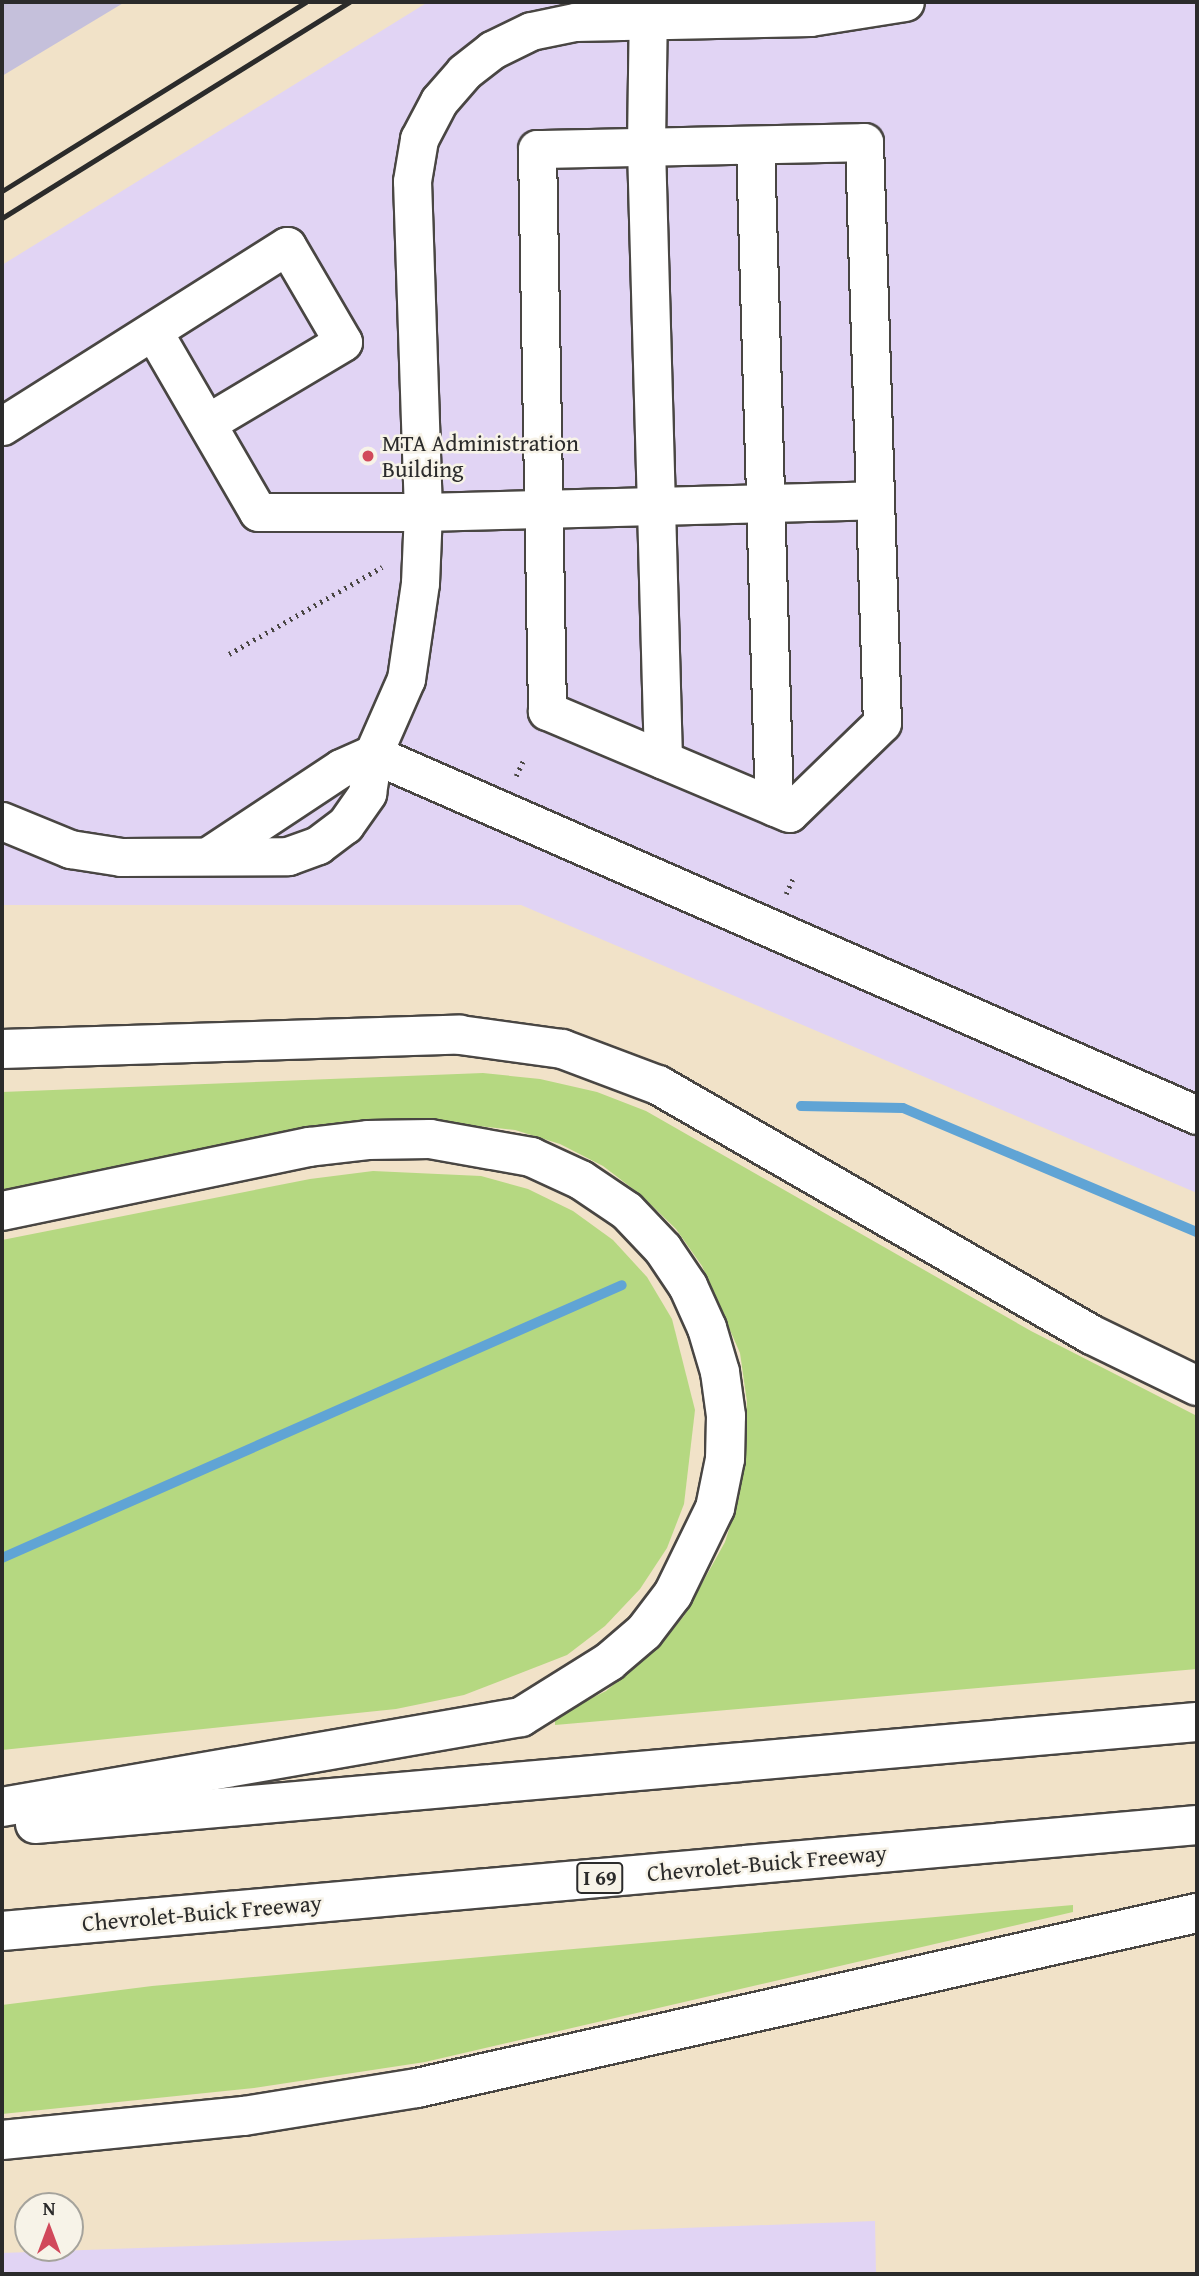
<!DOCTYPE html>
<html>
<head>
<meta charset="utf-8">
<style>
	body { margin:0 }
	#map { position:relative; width:1199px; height:2276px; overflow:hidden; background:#f1e2c8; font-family:"Gentium Book Plus",serif }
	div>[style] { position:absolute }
	.built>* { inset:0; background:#e1d4f4 }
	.industrial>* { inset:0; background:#c5c0db }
	.green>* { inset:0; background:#b5d881 }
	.stream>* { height:10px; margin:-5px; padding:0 5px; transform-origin:5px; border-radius:5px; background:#60a4d5 }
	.path>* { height:4.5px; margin-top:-2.25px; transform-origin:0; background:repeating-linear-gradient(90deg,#494643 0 2px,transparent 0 7px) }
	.roads { filter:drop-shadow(2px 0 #494643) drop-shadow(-2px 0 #494643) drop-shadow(0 2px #494643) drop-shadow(0 -2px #494643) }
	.minor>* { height:37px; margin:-18.5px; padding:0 18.5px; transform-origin:18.5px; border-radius:18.5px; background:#fff }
	.highway>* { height:38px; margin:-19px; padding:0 19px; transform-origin:19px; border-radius:19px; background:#fff }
	.rail>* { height:5px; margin:-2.5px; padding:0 2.5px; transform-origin:2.5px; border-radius:2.5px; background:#2b2b2b }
	.dots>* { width:19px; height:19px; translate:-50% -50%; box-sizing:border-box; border:4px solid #f7f3e8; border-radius:50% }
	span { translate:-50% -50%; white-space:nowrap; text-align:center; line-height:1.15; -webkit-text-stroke:5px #f7f3e8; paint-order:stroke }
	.shield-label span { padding:2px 5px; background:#f7f3e8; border:2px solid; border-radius:5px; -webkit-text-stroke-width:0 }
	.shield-label { font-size:21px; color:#2b2b2b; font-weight:700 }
	.poi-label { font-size:23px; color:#2b2b2b }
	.left { translate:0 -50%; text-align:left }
	.street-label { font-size:23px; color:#2b2b2b }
	.frame { position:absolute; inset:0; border:4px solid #2b2b2b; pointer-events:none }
	.north { position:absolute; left:14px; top:2192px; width:70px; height:70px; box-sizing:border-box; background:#f7f3e8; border:2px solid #a5a39c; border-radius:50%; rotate:0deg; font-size:19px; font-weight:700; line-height:28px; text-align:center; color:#2b2b2b }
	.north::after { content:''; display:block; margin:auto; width:24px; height:32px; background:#d1495b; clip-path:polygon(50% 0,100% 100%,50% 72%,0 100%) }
</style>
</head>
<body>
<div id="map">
	<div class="built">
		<div style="clip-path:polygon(428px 2px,1197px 2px,1197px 1193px,521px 905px,2px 905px,2px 265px)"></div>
		<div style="clip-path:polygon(875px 2221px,876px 2274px,2px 2274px,2px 2253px)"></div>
	</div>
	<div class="industrial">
		<div style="clip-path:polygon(2px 2px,125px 2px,2px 76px)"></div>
	</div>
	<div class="green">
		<div style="clip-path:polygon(483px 1073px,540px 1079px,597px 1092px,646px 1111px,1031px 1331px,1197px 1416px,1197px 1669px,555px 1725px,555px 1716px,606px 1691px,658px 1647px,684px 1616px,725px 1542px,739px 1498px,747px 1402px,740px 1353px,702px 1266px,676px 1229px,641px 1195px,603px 1166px,560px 1144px,515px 1130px,415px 1119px,301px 1130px,2px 1190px,2px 1092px)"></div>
		<div style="clip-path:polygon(373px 1171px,481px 1176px,528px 1189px,573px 1211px,613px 1240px,647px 1277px,672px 1319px,695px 1410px,684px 1504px,667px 1548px,640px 1589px,605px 1626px,567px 1655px,464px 1695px,396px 1709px,2px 1750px,2px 1240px,310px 1179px)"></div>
		<div style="clip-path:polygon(1073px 1905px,1073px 1912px,425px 2062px,254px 2088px,2px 2114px,2px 2005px,152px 1986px)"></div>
	</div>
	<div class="stream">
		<div style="left:801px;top:1106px;width:102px;rotate:1.1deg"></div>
		<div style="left:903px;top:1108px;width:319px;rotate:22.9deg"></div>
		<div style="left:2px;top:1558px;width:677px;rotate:-23.76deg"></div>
	</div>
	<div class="path">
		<div style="left:229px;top:654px;width:176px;rotate:-29.6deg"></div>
		<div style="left:516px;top:776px;width:19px;rotate:-65deg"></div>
		<div style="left:786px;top:894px;width:20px;rotate:-66deg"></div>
	</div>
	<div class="roads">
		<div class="minor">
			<div style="left:648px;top:2px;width:145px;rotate:90.8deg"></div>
			<div style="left:646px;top:147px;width:613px;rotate:88.41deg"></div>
			<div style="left:864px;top:142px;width:581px;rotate:88.23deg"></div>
			<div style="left:882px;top:723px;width:129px;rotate:135.9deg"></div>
			<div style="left:789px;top:813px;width:263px;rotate:-157.1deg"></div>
			<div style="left:547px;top:711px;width:562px;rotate:-91.02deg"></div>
			<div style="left:537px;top:149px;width:327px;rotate:-1.2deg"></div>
			<div style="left:755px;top:145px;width:662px;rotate:88.36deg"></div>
			<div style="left:153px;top:331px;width:209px;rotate:59.9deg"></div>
			<div style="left:258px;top:512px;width:165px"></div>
			<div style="left:423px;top:512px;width:452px;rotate:-1.5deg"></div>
			<div style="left:2px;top:426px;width:337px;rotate:-32.3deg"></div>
			<div style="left:287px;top:246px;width:111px;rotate:59.7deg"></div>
			<div style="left:343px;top:342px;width:158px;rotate:149.2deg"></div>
			<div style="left:2px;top:821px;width:74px;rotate:22.4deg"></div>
			<div style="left:70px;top:849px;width:52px;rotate:8.9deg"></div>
			<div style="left:121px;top:857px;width:167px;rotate:-0.3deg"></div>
			<div style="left:288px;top:856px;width:32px;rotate:-20deg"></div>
			<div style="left:318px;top:845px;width:34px;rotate:-37deg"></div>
			<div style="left:345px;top:825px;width:39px;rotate:-55deg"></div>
			<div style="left:367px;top:793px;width:39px;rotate:-81deg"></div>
			<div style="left:373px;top:754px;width:82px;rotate:-66.3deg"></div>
			<div style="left:406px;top:679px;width:97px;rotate:-81.7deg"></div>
			<div style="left:420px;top:583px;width:71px;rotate:-87.6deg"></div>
			<div style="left:423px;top:512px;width:331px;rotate:-91.9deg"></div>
			<div style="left:412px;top:181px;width:43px;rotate:-80.5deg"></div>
			<div style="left:419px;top:139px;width:43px;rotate:-62.2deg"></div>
			<div style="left:439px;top:101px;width:38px;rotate:-49deg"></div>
			<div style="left:464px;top:72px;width:36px;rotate:-38deg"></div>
			<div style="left:492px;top:50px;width:43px;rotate:-26deg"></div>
			<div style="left:531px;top:31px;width:45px;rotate:-11.6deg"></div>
			<div style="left:575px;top:22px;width:235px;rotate:-1.2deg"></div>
			<div style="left:810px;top:17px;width:96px;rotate:-9deg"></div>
			<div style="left:208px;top:856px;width:159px;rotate:-33.5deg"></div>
			<div style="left:341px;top:768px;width:35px;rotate:-24deg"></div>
			<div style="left:373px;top:754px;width:900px;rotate:23.66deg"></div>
		</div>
		<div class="highway">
			<div style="left:2px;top:1049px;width:458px;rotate:-1.8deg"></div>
			<div style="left:460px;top:1035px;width:103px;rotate:7.8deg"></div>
			<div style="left:562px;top:1049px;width:103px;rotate:20.6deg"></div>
			<div style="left:658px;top:1085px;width:501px;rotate:29.94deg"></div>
			<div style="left:1092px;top:1335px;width:117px;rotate:25.9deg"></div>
			<div style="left:2px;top:1211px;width:314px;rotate:-11.8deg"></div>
			<div style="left:309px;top:1147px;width:59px;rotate:-6.8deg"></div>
			<div style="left:368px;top:1140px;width:62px;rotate:-0.9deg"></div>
			<div style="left:430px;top:1139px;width:103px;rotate:10.1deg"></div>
			<div style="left:531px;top:1157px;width:55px;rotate:24.7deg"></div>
			<div style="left:581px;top:1180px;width:55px;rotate:34deg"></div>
			<div style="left:627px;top:1211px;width:52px;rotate:46.5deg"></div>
			<div style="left:663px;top:1249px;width:45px;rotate:56deg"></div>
			<div style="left:688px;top:1286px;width:46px;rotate:65.7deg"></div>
			<div style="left:707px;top:1328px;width:46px;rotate:73.5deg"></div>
			<div style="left:720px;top:1372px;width:44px;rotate:82.2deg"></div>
			<div style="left:726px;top:1416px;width:43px;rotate:91.3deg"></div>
			<div style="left:725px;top:1459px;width:50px;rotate:101.5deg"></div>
			<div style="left:715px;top:1508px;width:96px;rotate:116deg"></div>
			<div style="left:673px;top:1594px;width:48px;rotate:127.3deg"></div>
			<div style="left:644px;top:1632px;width:46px;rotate:139.4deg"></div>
			<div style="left:609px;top:1662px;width:104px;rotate:148deg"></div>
			<div style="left:521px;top:1717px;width:527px;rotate:170.16deg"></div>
			<div style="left:35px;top:1824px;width:1166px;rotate:-5.02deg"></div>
			<div style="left:2px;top:1931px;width:1200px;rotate:-5.07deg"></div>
			<div style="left:2px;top:2140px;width:243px;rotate:-5.7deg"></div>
			<div style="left:244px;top:2116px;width:175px;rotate:-9.2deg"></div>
			<div style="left:417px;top:2088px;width:799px;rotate:-12.65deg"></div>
		</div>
	</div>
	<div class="rail">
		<div style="left:2px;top:191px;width:358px;rotate:-31.9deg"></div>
		<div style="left:2px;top:218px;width:409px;rotate:-31.9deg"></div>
	</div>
	<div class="dots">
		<div style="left:368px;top:456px;background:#d1495b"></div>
	</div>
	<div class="shield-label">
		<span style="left:600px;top:1878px">I 69</span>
	</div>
	<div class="poi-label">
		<span class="left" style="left:382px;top:456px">MTA Administration<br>Building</span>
	</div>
	<div class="street-label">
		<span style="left:767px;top:1863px;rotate:-5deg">Chevrolet-Buick Freeway</span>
		<span style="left:202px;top:1913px;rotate:-5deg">Chevrolet-Buick Freeway</span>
	</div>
	<div class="frame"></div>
	<div class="north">N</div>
</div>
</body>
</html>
